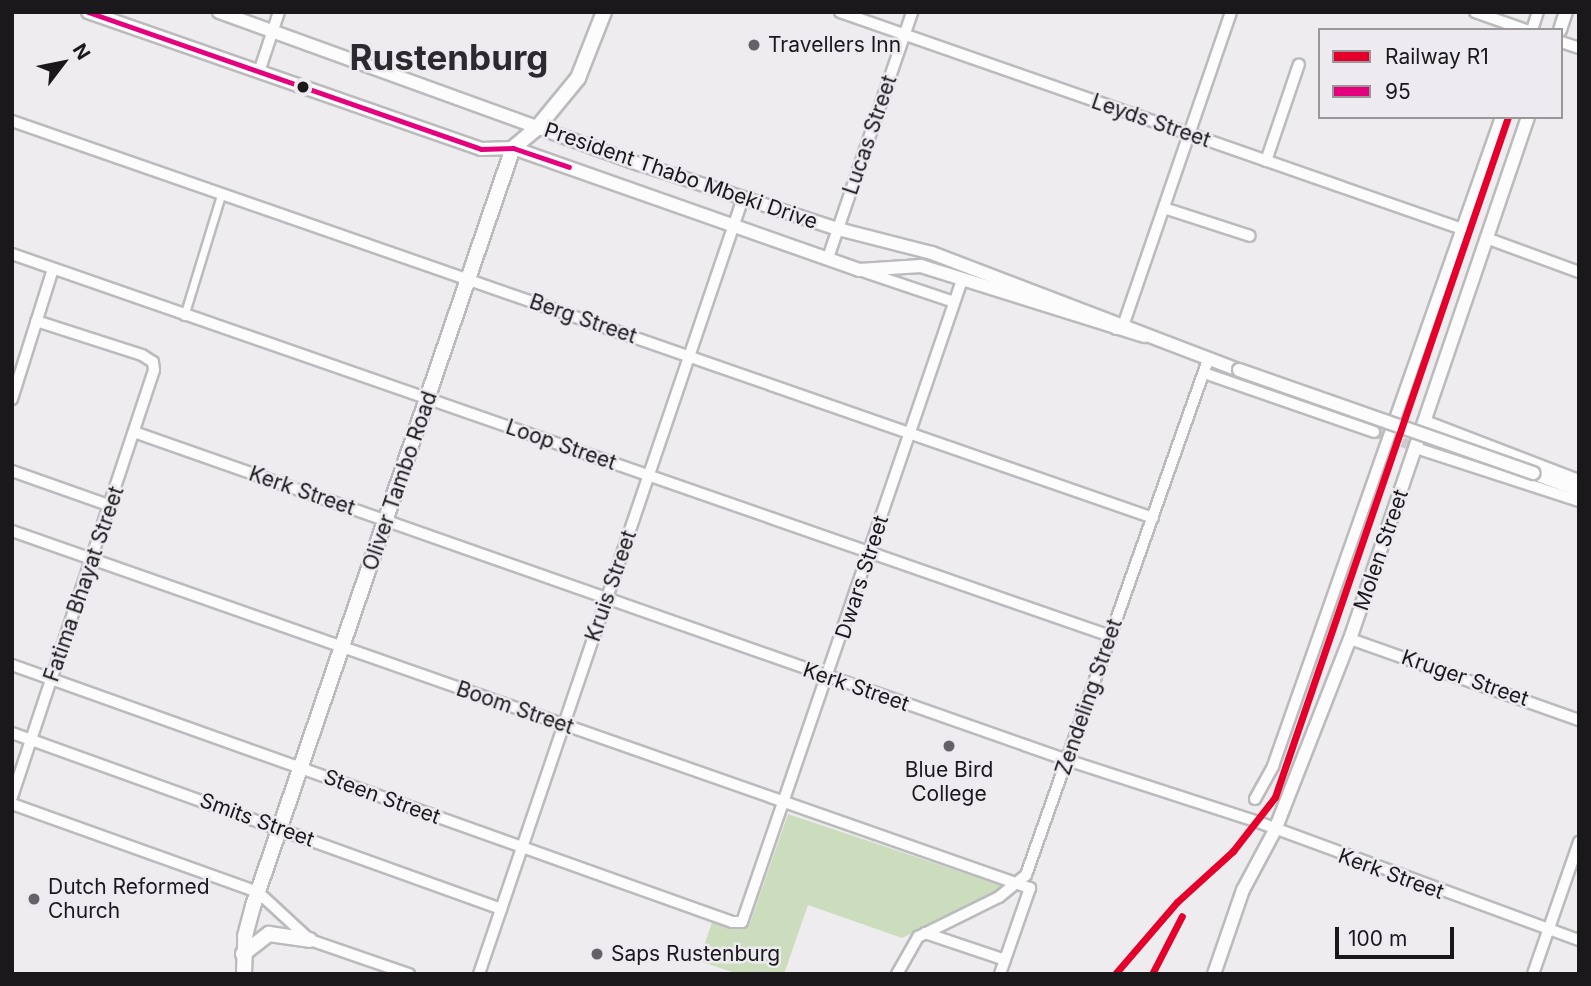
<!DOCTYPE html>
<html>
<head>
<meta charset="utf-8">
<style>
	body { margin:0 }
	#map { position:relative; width:1591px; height:986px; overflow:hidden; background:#eeecef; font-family:Inter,sans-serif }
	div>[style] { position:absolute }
	.green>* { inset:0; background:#ccddbe }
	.minor-tunnel>* { height:10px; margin-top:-5px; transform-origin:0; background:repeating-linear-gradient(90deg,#cecccf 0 10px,transparent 0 15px) }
	.roads { filter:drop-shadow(2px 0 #bbbabc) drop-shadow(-2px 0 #bbbabc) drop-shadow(0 2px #bbbabc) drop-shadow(0 -2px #bbbabc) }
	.pedestrian>* { height:7px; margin:-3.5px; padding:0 3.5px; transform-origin:3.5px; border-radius:3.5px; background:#fcfcfd }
	.minor>* { height:10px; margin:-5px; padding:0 5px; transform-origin:5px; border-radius:5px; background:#fcfcfd }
	.tertiary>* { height:12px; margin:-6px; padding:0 6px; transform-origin:6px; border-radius:6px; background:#fcfcfd }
	.secondary>* { height:14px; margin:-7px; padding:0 7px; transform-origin:7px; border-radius:7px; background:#fcfcfd }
	.bridges { filter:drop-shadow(2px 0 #bbbabc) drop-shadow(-2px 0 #bbbabc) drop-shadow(0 2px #bbbabc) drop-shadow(0 -2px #bbbabc) }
	.tertiary-bridge>* { height:12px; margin:-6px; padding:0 6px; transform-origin:6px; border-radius:6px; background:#fcfcfd }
	.bus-1>* { height:5px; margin:-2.5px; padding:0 2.5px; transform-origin:2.5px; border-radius:2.5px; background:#e5007d }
	.rail-1>* { height:7px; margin:-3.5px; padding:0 3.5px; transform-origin:3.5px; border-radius:3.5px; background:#e4002b }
	.dots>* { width:19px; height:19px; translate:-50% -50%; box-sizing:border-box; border:4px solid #eeebf0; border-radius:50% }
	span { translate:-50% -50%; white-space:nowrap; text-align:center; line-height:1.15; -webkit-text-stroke:5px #eeebf0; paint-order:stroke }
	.poi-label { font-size:21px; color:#1a181a }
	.left { translate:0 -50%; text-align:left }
	.street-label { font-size:21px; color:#1a181a }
	.town-label { font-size:35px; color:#2d2a2f; font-weight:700 }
	.frame { position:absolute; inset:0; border:14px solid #1a181a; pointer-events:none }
	.legend { position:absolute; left:1318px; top:28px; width:245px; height:91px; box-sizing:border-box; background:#eeebf0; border:2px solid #99979a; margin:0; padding:9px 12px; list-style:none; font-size:21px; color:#1a181a }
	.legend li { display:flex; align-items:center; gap:14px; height:35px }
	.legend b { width:35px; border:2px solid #99979a }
	.north { position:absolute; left:28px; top:28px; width:70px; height:70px; -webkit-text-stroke:5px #eeebf0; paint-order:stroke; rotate:58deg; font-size:19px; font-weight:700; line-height:28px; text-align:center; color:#1a181a }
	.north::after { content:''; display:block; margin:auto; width:24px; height:32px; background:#1a181a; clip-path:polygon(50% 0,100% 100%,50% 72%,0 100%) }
	.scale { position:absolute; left:1335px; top:927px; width:119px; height:32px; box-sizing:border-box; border:4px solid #1a181a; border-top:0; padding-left:9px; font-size:21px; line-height:24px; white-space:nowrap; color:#1a181a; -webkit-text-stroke:5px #eeebf0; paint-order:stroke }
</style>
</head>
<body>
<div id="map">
	<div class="green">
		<div style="clip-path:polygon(788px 814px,1006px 887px,902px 938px,808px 905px,784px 974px,738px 974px,699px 961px,712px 922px,733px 929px,750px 923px)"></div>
	</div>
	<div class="minor-tunnel">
		<div style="left:1374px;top:432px;width:50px;rotate:19.9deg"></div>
	</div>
	<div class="roads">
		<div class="pedestrian">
			<div style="left:184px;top:316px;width:127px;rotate:-73deg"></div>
		</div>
		<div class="minor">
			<div style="left:840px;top:12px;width:659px;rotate:19.23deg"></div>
			<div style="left:1475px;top:12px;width:54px;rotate:19.4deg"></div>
			<div style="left:1532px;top:30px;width:19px;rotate:-72deg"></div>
			<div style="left:1561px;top:42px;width:19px;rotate:18deg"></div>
			<div style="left:259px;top:72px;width:63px;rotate:-71.6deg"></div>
			<div style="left:12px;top:121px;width:1208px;rotate:19.18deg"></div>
			<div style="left:1266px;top:161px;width:102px;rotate:-71.2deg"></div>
			<div style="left:1164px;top:208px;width:90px;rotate:18deg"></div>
			<div style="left:1486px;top:238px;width:99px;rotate:20.1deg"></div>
			<div style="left:12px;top:254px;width:1163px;rotate:19.18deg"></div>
			<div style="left:828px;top:258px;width:260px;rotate:-71.1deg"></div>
			<div style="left:865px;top:272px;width:94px;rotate:18.6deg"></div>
			<div style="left:1116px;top:329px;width:10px;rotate:-37deg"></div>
			<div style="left:1124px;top:323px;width:329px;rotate:-71deg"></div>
			<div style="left:1204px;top:373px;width:180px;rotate:19.1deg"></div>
			<div style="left:12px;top:399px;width:136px;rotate:-72.5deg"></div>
			<div style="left:1425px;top:421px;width:165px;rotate:21deg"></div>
			<div style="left:134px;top:432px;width:989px;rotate:19.37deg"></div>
			<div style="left:1067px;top:760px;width:201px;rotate:18deg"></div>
			<div style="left:1258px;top:822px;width:342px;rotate:20.2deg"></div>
			<div style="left:1422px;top:450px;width:165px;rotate:18deg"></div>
			<div style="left:12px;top:471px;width:105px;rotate:19.5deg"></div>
			<div style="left:12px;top:531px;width:1079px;rotate:19.33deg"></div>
			<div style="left:1030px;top:888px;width:91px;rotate:109.2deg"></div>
			<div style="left:1350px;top:639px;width:243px;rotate:19.5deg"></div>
			<div style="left:12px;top:665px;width:764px;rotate:19.64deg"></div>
			<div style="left:732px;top:922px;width:10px"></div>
			<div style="left:742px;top:922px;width:679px;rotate:-71.08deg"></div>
			<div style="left:12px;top:733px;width:520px;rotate:19.79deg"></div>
			<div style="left:12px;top:797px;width:450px;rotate:-71.6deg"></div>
			<div style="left:154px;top:370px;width:8px;rotate:-97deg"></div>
			<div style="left:153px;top:362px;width:13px;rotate:-148deg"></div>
			<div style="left:142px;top:355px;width:111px;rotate:-162.2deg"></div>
			<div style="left:1255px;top:799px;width:38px;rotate:-61deg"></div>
			<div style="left:1273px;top:766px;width:688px;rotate:-70.64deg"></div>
			<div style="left:12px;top:804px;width:261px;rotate:19.7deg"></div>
			<div style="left:258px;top:892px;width:71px;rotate:42.7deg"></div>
			<div style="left:310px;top:940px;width:105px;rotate:19deg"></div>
			<div style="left:925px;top:933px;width:84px;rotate:18.6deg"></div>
			<div style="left:479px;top:974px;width:820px;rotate:-71.21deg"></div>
			<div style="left:897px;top:974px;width:43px;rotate:-60.4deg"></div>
			<div style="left:918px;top:937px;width:90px;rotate:-26.3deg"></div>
			<div style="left:999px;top:897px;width:35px;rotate:-39deg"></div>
			<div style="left:1026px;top:875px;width:546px;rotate:-70.54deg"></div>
			<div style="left:1533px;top:974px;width:140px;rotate:-70.8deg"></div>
		</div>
		<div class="tertiary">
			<div style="left:88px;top:12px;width:416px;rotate:19.2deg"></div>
			<div style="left:481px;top:149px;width:32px;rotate:-2deg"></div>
			<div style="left:513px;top:148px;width:367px;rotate:19.4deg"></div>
			<div style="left:859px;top:270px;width:62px;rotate:-3.7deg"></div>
			<div style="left:921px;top:266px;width:234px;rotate:17.4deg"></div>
			<div style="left:219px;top:12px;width:448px;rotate:19.9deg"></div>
			<div style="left:640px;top:164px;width:208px;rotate:18.2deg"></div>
			<div style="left:838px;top:229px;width:97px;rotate:14.3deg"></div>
			<div style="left:932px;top:253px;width:329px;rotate:20.9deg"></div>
			<div style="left:1560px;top:30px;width:19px;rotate:-72deg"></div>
			<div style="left:1533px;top:473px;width:49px;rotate:20.3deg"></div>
			<div style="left:1214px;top:974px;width:89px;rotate:-71deg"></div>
			<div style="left:1243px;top:890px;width:68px;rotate:-61.9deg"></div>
			<div style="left:1275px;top:830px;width:205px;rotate:-68.6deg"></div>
			<div style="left:1350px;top:639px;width:552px;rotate:-71.17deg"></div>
		</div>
		<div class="secondary">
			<div style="left:243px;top:954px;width:33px;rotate:-38deg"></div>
			<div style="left:269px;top:934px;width:41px;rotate:8.3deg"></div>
			<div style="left:244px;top:974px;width:38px;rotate:-88deg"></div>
			<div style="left:245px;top:936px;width:31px;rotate:-75deg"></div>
			<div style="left:253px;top:906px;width:801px;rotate:-71.07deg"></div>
			<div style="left:513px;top:148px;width:31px;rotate:-40deg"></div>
			<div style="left:537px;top:128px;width:65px;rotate:-50.6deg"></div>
			<div style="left:578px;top:78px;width:71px;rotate:-68.5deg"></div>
		</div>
	</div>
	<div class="bridges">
		<div class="tertiary-bridge">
			<div style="left:1239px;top:370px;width:312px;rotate:19.3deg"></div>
		</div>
	</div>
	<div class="bus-1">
		<div style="left:88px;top:12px;width:416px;rotate:19.2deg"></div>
		<div style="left:481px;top:149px;width:32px;rotate:-2deg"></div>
		<div style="left:513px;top:148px;width:59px;rotate:18.7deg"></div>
	</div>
	<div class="rail-1">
		<div style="left:1115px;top:974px;width:95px;rotate:-49.3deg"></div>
		<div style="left:1177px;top:902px;width:76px;rotate:-42.3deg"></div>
		<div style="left:1233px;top:851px;width:68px;rotate:-52.1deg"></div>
		<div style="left:1275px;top:797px;width:719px;rotate:-71.09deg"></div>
		<div style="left:1152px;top:974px;width:65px;rotate:-62.7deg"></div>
	</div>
	<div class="dots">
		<div style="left:754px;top:45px;background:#646265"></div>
		<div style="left:303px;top:87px;background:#1a181a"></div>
		<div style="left:949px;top:746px;background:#646265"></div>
		<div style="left:34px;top:899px;background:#646265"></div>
		<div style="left:597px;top:954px;background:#646265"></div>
	</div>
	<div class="poi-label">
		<span class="left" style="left:768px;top:45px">Travellers Inn</span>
		<span style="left:949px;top:782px">Blue Bird<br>College</span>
		<span class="left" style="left:48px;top:899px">Dutch Reformed<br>Church</span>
		<span class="left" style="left:611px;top:954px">Saps Rustenburg</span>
	</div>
	<div class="street-label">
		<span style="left:1151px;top:121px;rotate:19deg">Leyds Street</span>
		<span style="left:870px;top:135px;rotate:-71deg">Lucas Street</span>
		<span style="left:681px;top:176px;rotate:19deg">President Thabo Mbeki Drive</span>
		<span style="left:583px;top:319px;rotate:19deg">Berg Street</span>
		<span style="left:561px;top:445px;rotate:19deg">Loop Street</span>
		<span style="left:400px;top:481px;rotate:-71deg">Oliver Tambo Road</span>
		<span style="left:302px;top:491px;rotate:19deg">Kerk Street</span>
		<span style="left:1381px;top:550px;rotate:-71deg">Molen Street</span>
		<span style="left:862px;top:577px;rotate:-72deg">Dwars Street</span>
		<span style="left:84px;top:584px;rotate:-71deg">Fatima Bhayat Street</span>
		<span style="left:611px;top:586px;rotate:-71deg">Kruis Street</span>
		<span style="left:1465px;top:678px;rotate:19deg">Kruger Street</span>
		<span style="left:856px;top:687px;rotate:19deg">Kerk Street</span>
		<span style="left:1089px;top:697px;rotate:-71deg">Zendeling Street</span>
		<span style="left:515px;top:708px;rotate:19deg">Boom Street</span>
		<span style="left:382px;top:797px;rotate:20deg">Steen Street</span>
		<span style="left:257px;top:820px;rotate:20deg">Smits Street</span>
		<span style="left:1391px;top:874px;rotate:20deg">Kerk Street</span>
	</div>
	<div class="town-label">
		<span style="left:449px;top:57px">Rustenburg</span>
	</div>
	<div class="frame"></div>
	<ul class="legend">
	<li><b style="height:9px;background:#e4002b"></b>Railway R1</li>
	<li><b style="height:9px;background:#e5007d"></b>95</li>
	</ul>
	<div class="north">N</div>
	<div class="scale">100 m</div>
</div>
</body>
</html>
